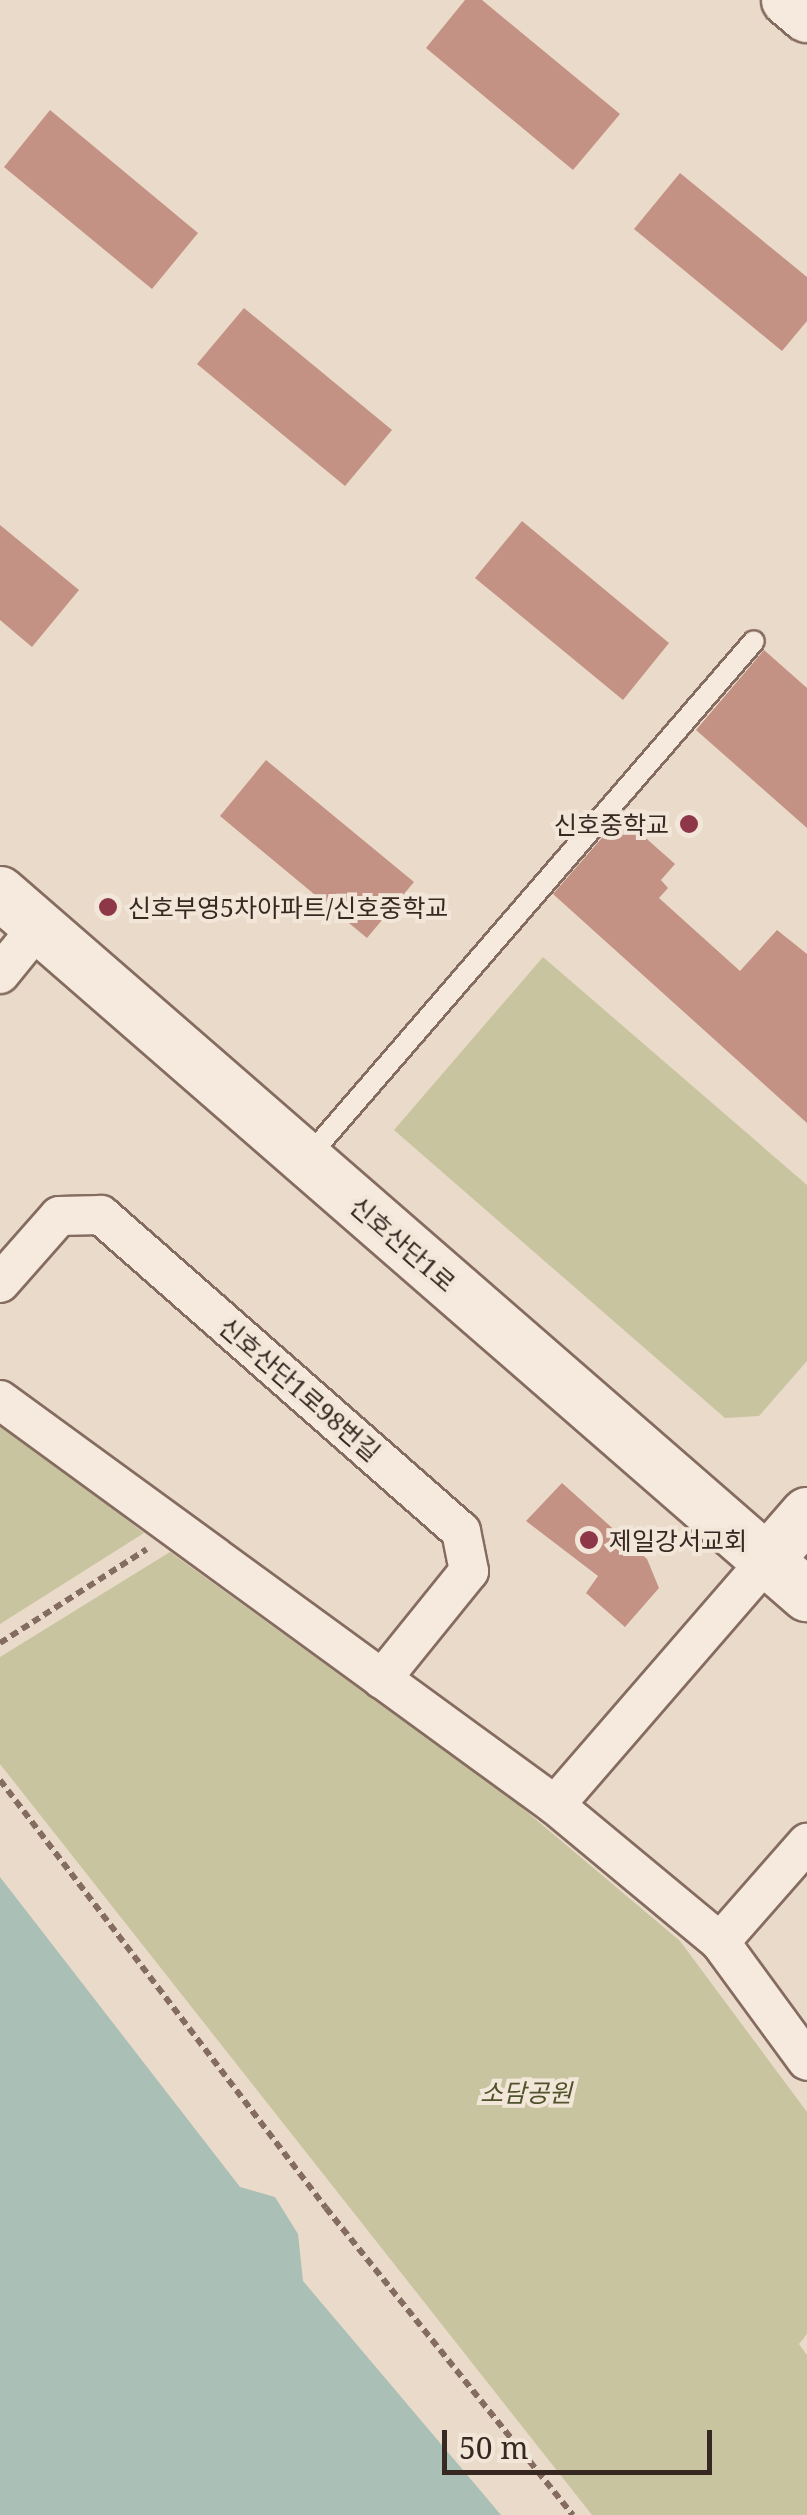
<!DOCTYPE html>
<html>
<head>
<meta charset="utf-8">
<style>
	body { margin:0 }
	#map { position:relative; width:807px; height:2515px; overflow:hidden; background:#eadaca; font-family:"Noto Serif","Noto Sans KR",serif }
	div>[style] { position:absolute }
	.green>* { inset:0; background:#c8c49f }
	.water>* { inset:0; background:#aabfb5 }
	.building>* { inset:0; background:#c49284 }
	.path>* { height:6px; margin-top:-3px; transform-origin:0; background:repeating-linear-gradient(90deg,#856c60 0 8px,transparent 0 13px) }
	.roads { filter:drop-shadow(2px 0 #856c60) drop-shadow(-2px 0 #856c60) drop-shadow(0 2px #856c60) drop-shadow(0 -2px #856c60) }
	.service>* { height:20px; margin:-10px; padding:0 10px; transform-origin:10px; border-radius:10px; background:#f6e9dd }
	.minor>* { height:38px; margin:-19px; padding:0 19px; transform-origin:19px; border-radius:19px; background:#f6e9dd }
	.secondary>* { height:52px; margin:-26px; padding:0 26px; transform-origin:26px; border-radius:26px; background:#f6e9dd }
	.dots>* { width:28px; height:28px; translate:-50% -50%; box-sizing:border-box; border:5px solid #f2e6d9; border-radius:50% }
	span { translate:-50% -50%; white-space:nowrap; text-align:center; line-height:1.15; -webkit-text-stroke:8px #f2e6d9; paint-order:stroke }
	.poi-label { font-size:25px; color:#372822 }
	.right { translate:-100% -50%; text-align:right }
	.left { translate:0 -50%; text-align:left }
	.street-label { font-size:25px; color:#372822 }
	.park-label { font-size:25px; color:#50522b; font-style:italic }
	.scale { position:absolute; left:442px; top:2430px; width:270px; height:45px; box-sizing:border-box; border:5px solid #372822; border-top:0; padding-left:12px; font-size:30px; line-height:35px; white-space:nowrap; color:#372822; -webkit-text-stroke:8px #f2e6d9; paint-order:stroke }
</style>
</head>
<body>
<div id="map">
	<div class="green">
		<div style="clip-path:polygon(543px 957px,807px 1185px,807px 1361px,759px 1416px,725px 1418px,394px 1130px)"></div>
		<div style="clip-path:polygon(0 1422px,144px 1533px,0 1624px)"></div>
		<div style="clip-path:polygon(170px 1552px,514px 1801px,680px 1941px,807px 2112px,807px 2334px,799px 2344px,807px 2355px,807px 2515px,592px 2515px,0 1764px,0 1657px)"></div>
	</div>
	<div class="water">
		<div style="clip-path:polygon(0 1877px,240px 2187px,275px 2197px,298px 2234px,303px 2281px,501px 2515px,0 2515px)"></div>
	</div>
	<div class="building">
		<div style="clip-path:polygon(465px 0,482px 0,620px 114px,573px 170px,426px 48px)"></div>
		<div style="clip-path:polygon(50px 110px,198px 233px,152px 289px,4px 167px)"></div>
		<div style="clip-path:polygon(680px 173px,807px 277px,807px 321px,782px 351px,634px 229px)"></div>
		<div style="clip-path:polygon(244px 308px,392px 430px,345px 486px,197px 364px)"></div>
		<div style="clip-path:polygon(522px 521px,669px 643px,623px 700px,475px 578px)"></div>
		<div style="clip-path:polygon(0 525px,79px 590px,32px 647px,0 620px)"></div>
		<div style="clip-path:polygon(764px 650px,807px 688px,807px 828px,696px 730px)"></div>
		<div style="clip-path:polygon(266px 760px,414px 882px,367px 938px,220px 816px)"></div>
		<div style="clip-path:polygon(621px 816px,675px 864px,661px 880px,668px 888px,659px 898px,740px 971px,777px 930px,807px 954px,807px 1123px,553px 894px)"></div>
		<div style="clip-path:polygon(562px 1483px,647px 1559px,659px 1588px,625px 1627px,586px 1593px,598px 1576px,526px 1521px)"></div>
	</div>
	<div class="path">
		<div style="left:0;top:1643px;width:174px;rotate:-32.6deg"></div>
		<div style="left:0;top:1780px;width:538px;rotate:52.7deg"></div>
		<div style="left:326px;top:2208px;width:394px;rotate:51.2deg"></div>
	</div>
	<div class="roads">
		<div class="service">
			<div style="left:307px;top:1158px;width:683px;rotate:-49.15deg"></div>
		</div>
		<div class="minor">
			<div style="left:0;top:974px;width:62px;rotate:-50.9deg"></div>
			<div style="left:0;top:1283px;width:89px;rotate:-48.6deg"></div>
			<div style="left:59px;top:1216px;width:42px;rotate:-1.4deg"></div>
			<div style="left:101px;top:1215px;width:479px;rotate:41.3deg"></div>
			<div style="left:461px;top:1531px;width:41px;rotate:78.7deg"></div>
			<div style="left:469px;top:1571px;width:139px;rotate:128.9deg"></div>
			<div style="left:0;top:1400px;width:687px;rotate:36.12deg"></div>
			<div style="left:555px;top:1805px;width:214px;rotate:39.7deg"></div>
			<div style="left:720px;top:1942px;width:147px;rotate:53.8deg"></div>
			<div style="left:555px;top:1805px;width:324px;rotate:-49.1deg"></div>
			<div style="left:720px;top:1942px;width:132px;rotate:-48.7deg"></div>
		</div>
		<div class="secondary">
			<div style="left:788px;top:0;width:25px;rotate:40deg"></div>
			<div style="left:0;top:893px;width:1070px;rotate:41.02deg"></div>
			<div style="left:767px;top:1560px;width:61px;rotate:-49deg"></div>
		</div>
	</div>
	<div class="dots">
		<div style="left:689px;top:824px;background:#8e3749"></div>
		<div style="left:108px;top:907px;background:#8e3749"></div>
		<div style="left:589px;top:1540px;background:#8e3749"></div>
	</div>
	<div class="poi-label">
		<span class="right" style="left:669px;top:824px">신호중학교</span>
		<span class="left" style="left:128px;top:907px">신호부영5차아파트/신호중학교</span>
		<span class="left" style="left:609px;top:1540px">제일강서교회</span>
	</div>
	<div class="street-label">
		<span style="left:403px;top:1244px;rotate:41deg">신호산단1로</span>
		<span style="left:300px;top:1389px;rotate:41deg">신호산단1로98번길</span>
	</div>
	<div class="park-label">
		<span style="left:526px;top:2092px">소담공원</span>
	</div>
	<div class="scale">50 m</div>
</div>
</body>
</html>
